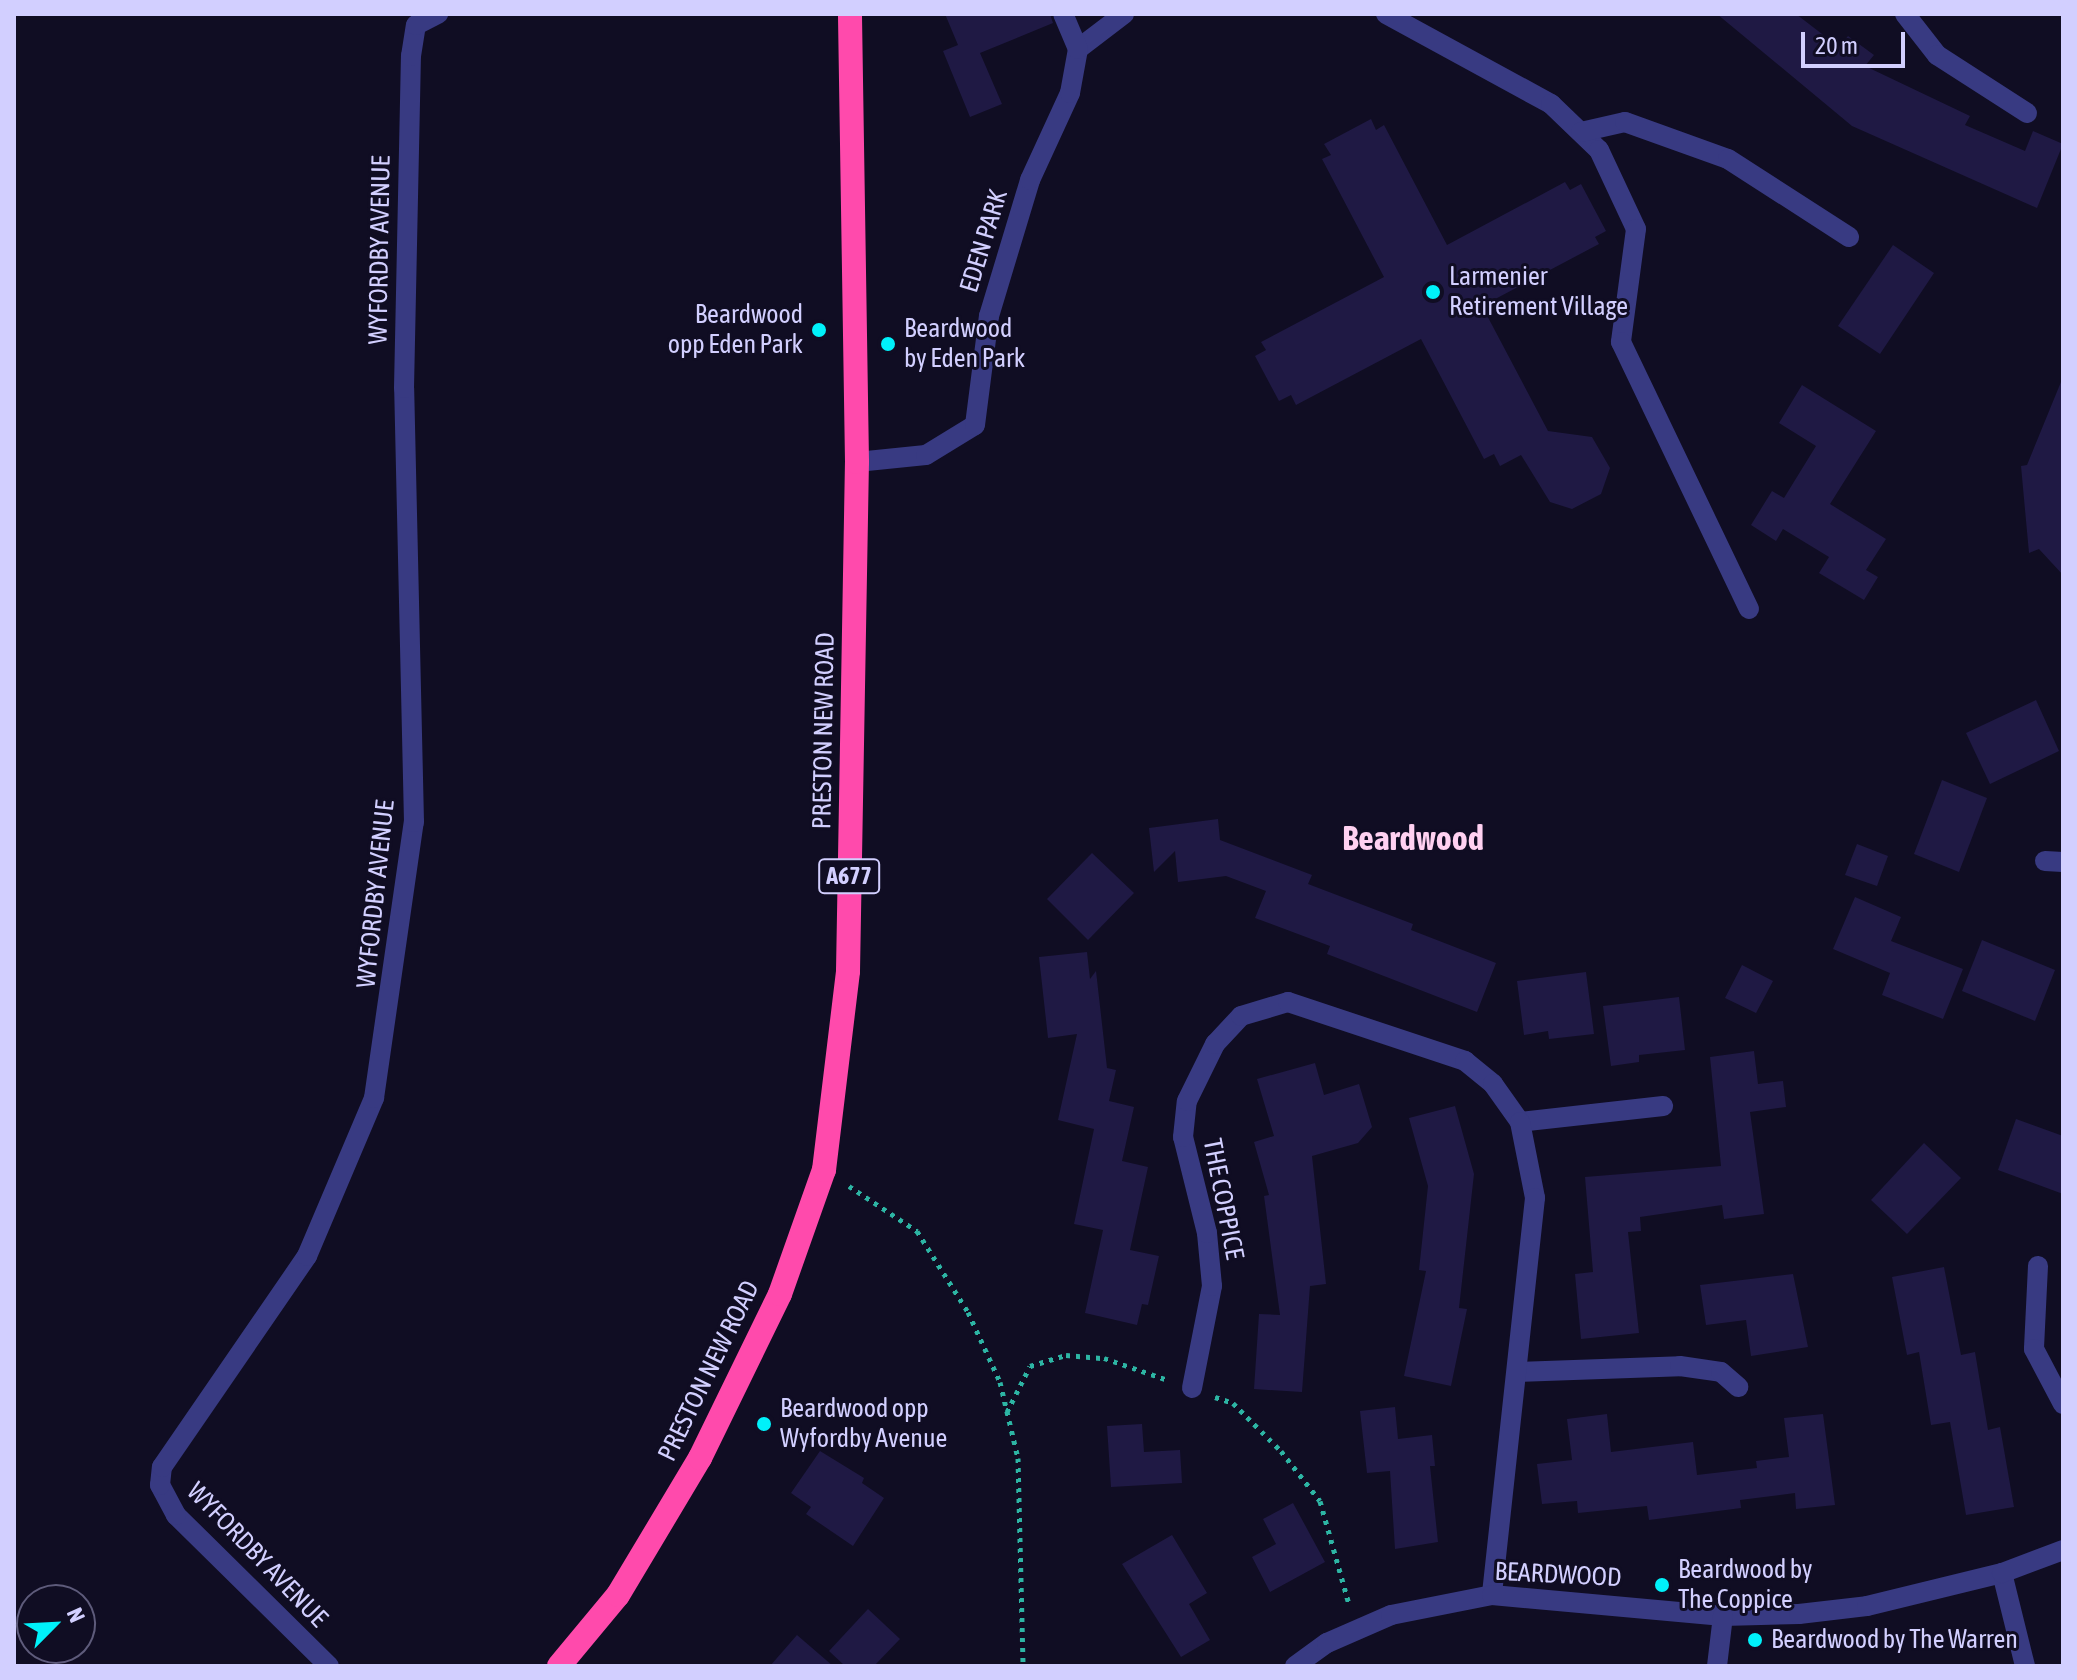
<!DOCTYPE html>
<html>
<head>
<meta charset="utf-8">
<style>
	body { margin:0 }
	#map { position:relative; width:2077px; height:1680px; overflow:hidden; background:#100d23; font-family:"Asap Condensed",sans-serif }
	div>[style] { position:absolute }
	.building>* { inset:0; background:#1f1944 }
	.path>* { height:5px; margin-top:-2.5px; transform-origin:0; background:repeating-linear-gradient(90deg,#2db5a4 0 4px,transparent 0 10px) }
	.minor>* { height:20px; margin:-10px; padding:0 10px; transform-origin:10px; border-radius:10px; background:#383a82 }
	.highway>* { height:24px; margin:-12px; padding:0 12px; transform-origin:12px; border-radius:12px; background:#ff4aac }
	.dots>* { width:22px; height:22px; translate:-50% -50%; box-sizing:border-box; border:4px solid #100d23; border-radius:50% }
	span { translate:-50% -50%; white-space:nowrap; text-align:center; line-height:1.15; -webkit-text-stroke:6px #100d23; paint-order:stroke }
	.shield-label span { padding:2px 6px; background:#100d23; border:2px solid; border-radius:6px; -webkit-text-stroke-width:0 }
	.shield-label { font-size:24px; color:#d2cfff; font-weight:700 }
	.street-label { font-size:26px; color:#d2cfff }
	.poi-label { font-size:26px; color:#d2cfff }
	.left { translate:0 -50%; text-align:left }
	.right { translate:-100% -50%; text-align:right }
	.district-label { font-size:34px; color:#ffd1f1; font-weight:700 }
	.frame { position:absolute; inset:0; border:16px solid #d2cfff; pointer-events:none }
	.north { position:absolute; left:16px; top:1584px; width:80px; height:80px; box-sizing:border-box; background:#100d23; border:2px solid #5e5b7b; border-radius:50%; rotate:66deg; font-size:22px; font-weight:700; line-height:32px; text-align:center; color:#d2cfff }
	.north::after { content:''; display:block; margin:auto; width:28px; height:36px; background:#00f1fa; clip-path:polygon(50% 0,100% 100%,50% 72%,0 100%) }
	.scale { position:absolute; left:1801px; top:32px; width:104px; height:36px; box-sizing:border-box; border:4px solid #d2cfff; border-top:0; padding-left:10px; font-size:24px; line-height:28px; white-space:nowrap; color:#d2cfff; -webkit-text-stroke:6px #100d23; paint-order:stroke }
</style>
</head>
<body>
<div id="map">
	<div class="building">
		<div style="clip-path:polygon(945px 14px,1050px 14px,1053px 23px,980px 53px,1002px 104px,970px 117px,943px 51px,958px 45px)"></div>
		<div style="clip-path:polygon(1717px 14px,1796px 14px,1839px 47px,1848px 36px,1874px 55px,1865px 66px,1970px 116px,1965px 125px,2025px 151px,2033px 131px,2063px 144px,2037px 208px,1852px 126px)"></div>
		<div style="clip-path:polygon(1371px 119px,1376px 130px,1384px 125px,1447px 245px,1565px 182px,1570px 190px,1581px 184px,1606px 231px,1595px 237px,1599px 244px,1482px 306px,1548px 431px,1592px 437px,1610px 468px,1601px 494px,1572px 509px,1550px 502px,1521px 455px,1500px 466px,1494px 454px,1484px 459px,1421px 339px,1296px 405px,1291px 395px,1279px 401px,1255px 356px,1266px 350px,1261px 342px,1384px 277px,1322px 159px,1331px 155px,1324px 144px)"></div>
		<div style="clip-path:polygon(1893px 245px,1934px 273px,1880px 354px,1838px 326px)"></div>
		<div style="clip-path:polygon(2063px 377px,2063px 575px,2039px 549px,2029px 553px,2021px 466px,2027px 465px)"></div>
		<div style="clip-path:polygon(1802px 385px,1876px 431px,1830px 504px,1886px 539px,1866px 570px,1878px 577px,1864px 600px,1819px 573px,1829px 557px,1783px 529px,1776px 541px,1751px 525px,1772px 491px,1784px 498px,1816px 446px,1779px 423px)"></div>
		<div style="clip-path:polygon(2036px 700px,2059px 751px,1990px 784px,1966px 733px)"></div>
		<div style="clip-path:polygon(1942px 780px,1987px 798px,1959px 872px,1914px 854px)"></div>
		<div style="clip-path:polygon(1218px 819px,1220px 840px,1312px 875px,1308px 884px,1413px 924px,1411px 930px,1496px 963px,1477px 1012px,1327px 954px,1330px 946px,1255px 918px,1266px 891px,1226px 876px,1178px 882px,1175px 851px,1154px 872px,1149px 828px)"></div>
		<div style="clip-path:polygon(1857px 844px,1888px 856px,1877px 886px,1845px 875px)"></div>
		<div style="clip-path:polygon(1092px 853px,1134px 893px,1088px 940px,1047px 899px)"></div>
		<div style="clip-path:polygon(1855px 897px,1901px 917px,1891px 941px,1963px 969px,1943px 1019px,1882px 995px,1890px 973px,1833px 949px)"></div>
		<div style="clip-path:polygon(1982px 940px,2055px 970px,2035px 1021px,1962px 991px)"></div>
		<div style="clip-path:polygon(1087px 952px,1090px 979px,1096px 971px,1107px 1068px,1116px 1070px,1109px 1101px,1134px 1107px,1122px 1161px,1148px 1167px,1130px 1250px,1159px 1256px,1148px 1305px,1142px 1304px,1137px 1325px,1085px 1313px,1103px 1230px,1074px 1224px,1094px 1129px,1058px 1120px,1077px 1034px,1048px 1038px,1039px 957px)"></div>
		<div style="clip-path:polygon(1742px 965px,1773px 981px,1756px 1013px,1725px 998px)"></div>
		<div style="clip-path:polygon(1586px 972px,1594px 1034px,1549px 1039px,1548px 1031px,1524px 1035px,1517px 981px)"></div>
		<div style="clip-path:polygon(1679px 997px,1685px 1050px,1639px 1055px,1639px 1062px,1611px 1066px,1603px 1006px)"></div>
		<div style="clip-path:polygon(1754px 1051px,1758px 1084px,1783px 1081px,1786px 1107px,1750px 1112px,1764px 1214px,1724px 1219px,1722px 1205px,1640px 1217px,1641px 1231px,1628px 1232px,1639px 1333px,1581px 1339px,1575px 1274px,1593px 1272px,1585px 1177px,1721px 1166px,1710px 1057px)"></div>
		<div style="clip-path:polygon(1315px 1063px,1324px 1095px,1359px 1084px,1372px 1127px,1358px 1143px,1312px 1156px,1326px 1284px,1310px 1286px,1302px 1392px,1254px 1389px,1259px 1314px,1280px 1315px,1264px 1196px,1269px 1195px,1254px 1142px,1274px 1136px,1257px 1079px)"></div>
		<div style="clip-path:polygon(1455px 1106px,1474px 1174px,1459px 1308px,1467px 1309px,1451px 1386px,1404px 1376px,1426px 1271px,1419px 1270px,1428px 1186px,1409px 1118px)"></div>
		<div style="clip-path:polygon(2016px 1119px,2063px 1136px,2063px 1194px,1998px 1170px)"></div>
		<div style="clip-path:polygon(1924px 1143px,1961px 1178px,1907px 1234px,1871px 1200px)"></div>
		<div style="clip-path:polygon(1944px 1267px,1961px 1355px,1975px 1352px,1988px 1430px,2000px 1427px,2014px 1507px,1966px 1515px,1950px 1422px,1931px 1425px,1919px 1352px,1907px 1355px,1892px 1277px)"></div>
		<div style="clip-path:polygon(1793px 1274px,1808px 1347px,1751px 1356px,1746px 1320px,1706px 1325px,1700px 1285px)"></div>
		<div style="clip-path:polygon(1395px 1407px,1398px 1439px,1432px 1435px,1435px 1466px,1430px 1466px,1438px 1542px,1395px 1549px,1390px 1471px,1367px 1473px,1360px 1411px)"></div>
		<div style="clip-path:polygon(1607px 1414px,1611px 1452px,1693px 1442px,1697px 1475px,1757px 1468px,1756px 1461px,1789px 1457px,1784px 1418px,1823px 1414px,1835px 1505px,1796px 1509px,1795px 1493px,1740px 1500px,1741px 1508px,1649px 1520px,1647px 1506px,1578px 1513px,1577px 1501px,1542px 1504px,1537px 1464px,1572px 1460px,1567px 1419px)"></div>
		<div style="clip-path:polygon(1142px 1424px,1144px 1452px,1180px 1450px,1182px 1483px,1111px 1487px,1107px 1426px)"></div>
		<div style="clip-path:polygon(820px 1451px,864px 1478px,862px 1483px,884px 1498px,853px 1546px,806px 1514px,811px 1507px,791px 1493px)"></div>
		<div style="clip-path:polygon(1293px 1503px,1325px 1562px,1270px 1592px,1252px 1557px,1276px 1544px,1263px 1519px)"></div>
		<div style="clip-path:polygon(1172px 1535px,1207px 1593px,1189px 1604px,1210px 1640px,1181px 1657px,1122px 1564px)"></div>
		<div style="clip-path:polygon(868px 1609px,900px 1639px,874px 1666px,845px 1666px,829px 1651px)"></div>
		<div style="clip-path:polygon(797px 1635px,833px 1666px,770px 1666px)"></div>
	</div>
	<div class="path">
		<div style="left:849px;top:1186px;width:82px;rotate:33.5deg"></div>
		<div style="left:917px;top:1231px;width:96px;rotate:57.8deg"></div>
		<div style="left:968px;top:1312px;width:77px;rotate:65.4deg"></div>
		<div style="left:1000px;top:1382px;width:78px;rotate:76.7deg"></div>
		<div style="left:1018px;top:1458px;width:208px;rotate:88.6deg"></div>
		<div style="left:1215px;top:1397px;width:19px;rotate:18deg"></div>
		<div style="left:1233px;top:1403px;width:68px;rotate:45deg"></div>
		<div style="left:1281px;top:1451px;width:63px;rotate:52deg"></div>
		<div style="left:1320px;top:1501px;width:107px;rotate:74.3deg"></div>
		<div style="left:1007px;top:1412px;width:51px;rotate:-63.4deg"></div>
		<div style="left:1030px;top:1366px;width:38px;rotate:-17deg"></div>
		<div style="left:1066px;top:1355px;width:38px;rotate:5deg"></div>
		<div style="left:1104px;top:1358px;width:68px;rotate:19deg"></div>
	</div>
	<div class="minor">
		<div style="left:1386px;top:14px;width:188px;rotate:28.6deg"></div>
		<div style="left:1551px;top:104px;width:66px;rotate:43.8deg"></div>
		<div style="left:1599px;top:150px;width:87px;rotate:64.9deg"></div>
		<div style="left:1636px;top:229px;width:114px;rotate:97.6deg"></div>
		<div style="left:1621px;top:342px;width:296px;rotate:64.4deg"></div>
		<div style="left:1905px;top:14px;width:52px;rotate:52deg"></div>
		<div style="left:1937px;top:55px;width:107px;rotate:32.8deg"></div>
		<div style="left:1078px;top:49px;width:58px;rotate:-37.3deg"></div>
		<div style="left:1581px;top:132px;width:45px;rotate:-12.8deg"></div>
		<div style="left:1625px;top:122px;width:109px;rotate:19.8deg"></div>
		<div style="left:1728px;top:159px;width:144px;rotate:32.8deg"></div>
		<div style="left:857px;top:462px;width:69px;rotate:-5.8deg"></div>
		<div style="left:926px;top:455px;width:57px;rotate:-31.5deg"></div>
		<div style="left:975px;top:425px;width:110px;rotate:-82.7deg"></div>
		<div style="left:989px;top:316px;width:142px;rotate:-73.2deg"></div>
		<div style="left:1030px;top:180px;width:96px;rotate:-65.3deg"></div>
		<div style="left:1070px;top:93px;width:45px;rotate:-79.7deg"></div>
		<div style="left:1078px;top:49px;width:38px;rotate:-113deg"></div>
		<div style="left:2045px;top:861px;width:18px;rotate:3deg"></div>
		<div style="left:1520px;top:1122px;width:144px;rotate:-6.4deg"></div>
		<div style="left:2038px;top:1266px;width:83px;rotate:92.8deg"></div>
		<div style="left:2034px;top:1349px;width:62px;rotate:62.2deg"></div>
		<div style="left:1520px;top:1372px;width:160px;rotate:-2.1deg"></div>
		<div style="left:1680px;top:1366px;width:41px;rotate:8.3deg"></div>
		<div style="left:1721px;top:1372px;width:23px;rotate:41deg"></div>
		<div style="left:1192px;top:1388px;width:104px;rotate:-78.9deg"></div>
		<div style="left:1212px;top:1286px;width:53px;rotate:-95.4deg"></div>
		<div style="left:1207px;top:1233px;width:99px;rotate:-104deg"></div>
		<div style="left:1183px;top:1137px;width:36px;rotate:-84deg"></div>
		<div style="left:1187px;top:1101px;width:64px;rotate:-63.8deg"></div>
		<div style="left:1215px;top:1044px;width:38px;rotate:-47deg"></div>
		<div style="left:1241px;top:1016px;width:49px;rotate:-16.6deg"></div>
		<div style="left:1288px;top:1002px;width:187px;rotate:18.4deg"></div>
		<div style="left:1465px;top:1061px;width:36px;rotate:39deg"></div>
		<div style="left:1493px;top:1084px;width:47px;rotate:54.6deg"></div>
		<div style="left:1520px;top:1122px;width:77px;rotate:78.8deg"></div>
		<div style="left:1535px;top:1198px;width:399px;rotate:96.2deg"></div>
		<div style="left:2002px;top:1573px;width:96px;rotate:76.1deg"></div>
		<div style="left:329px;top:1666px;width:215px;rotate:-135.4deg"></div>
		<div style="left:176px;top:1515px;width:34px;rotate:-118deg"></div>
		<div style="left:160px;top:1485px;width:18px;rotate:-84deg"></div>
		<div style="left:162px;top:1467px;width:256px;rotate:-55.5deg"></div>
		<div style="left:307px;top:1256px;width:172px;rotate:-67deg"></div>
		<div style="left:374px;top:1098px;width:279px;rotate:-81.8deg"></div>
		<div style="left:414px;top:822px;width:434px;rotate:-91.3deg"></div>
		<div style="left:404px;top:388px;width:332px;rotate:-88.8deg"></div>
		<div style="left:411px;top:56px;width:31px;rotate:-81deg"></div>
		<div style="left:416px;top:25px;width:25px;rotate:-27deg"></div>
		<div style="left:1295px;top:1666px;width:39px;rotate:-36deg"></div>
		<div style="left:1327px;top:1643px;width:70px;rotate:-23.6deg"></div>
		<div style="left:1391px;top:1615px;width:103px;rotate:-11.2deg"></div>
		<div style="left:1492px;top:1595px;width:232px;rotate:5.2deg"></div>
		<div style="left:1723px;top:1616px;width:76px;rotate:-1.5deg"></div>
		<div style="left:1799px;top:1614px;width:68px;rotate:-6.7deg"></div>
		<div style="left:1867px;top:1606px;width:139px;rotate:-13.7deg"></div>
		<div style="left:2002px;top:1573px;width:65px;rotate:-20.7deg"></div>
		<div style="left:1717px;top:1666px;width:50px;rotate:-83.2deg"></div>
	</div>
	<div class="highway">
		<div style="left:559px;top:1666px;width:92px;rotate:-50.3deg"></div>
		<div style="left:618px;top:1595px;width:160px;rotate:-59.1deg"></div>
		<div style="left:700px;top:1458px;width:182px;rotate:-64deg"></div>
		<div style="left:780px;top:1294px;width:132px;rotate:-70.5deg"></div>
		<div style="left:824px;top:1170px;width:200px;rotate:-83.1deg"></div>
		<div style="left:848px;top:971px;width:509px;rotate:-88.99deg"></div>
		<div style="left:857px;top:462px;width:448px;rotate:-90.9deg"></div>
	</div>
	<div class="dots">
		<div style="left:1433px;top:292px;background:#00f1fa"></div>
		<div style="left:819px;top:330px;background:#00f1fa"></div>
		<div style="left:888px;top:344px;background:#00f1fa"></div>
		<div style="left:764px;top:1424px;background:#00f1fa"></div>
		<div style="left:1662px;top:1585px;background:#00f1fa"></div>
		<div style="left:1755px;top:1640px;background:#00f1fa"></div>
	</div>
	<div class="shield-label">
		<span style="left:849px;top:876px">A677</span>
	</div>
	<div class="street-label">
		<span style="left:984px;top:241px;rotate:-73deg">EDEN PARK</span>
		<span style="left:380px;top:250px;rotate:-89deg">WYFORDBY AVENUE</span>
		<span style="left:824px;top:731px;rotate:-89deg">PRESTON NEW ROAD</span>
		<span style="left:376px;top:894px;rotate:-84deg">WYFORDBY AVENUE</span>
		<span style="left:1223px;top:1199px;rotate:79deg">THE COPPICE</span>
		<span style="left:709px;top:1371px;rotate:-64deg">PRESTON NEW ROAD</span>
		<span style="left:257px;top:1555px;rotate:46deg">WYFORDBY AVENUE</span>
		<span style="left:1558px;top:1575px;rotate:3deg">BEARDWOOD</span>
	</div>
	<div class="poi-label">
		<span class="left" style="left:1449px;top:292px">Larmenier<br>Retirement Village</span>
		<span class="right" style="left:803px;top:330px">Beardwood<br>opp Eden Park</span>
		<span class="left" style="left:904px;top:344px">Beardwood<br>by Eden Park</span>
		<span class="left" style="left:780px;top:1424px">Beardwood opp<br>Wyfordby Avenue</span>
		<span class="left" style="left:1678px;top:1585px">Beardwood by<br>The Coppice</span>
		<span class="left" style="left:1771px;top:1640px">Beardwood by The Warren</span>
	</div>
	<div class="district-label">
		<span style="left:1413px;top:838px">Beardwood</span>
	</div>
	<div class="frame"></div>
	<div class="north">N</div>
	<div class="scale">20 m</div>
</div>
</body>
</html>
